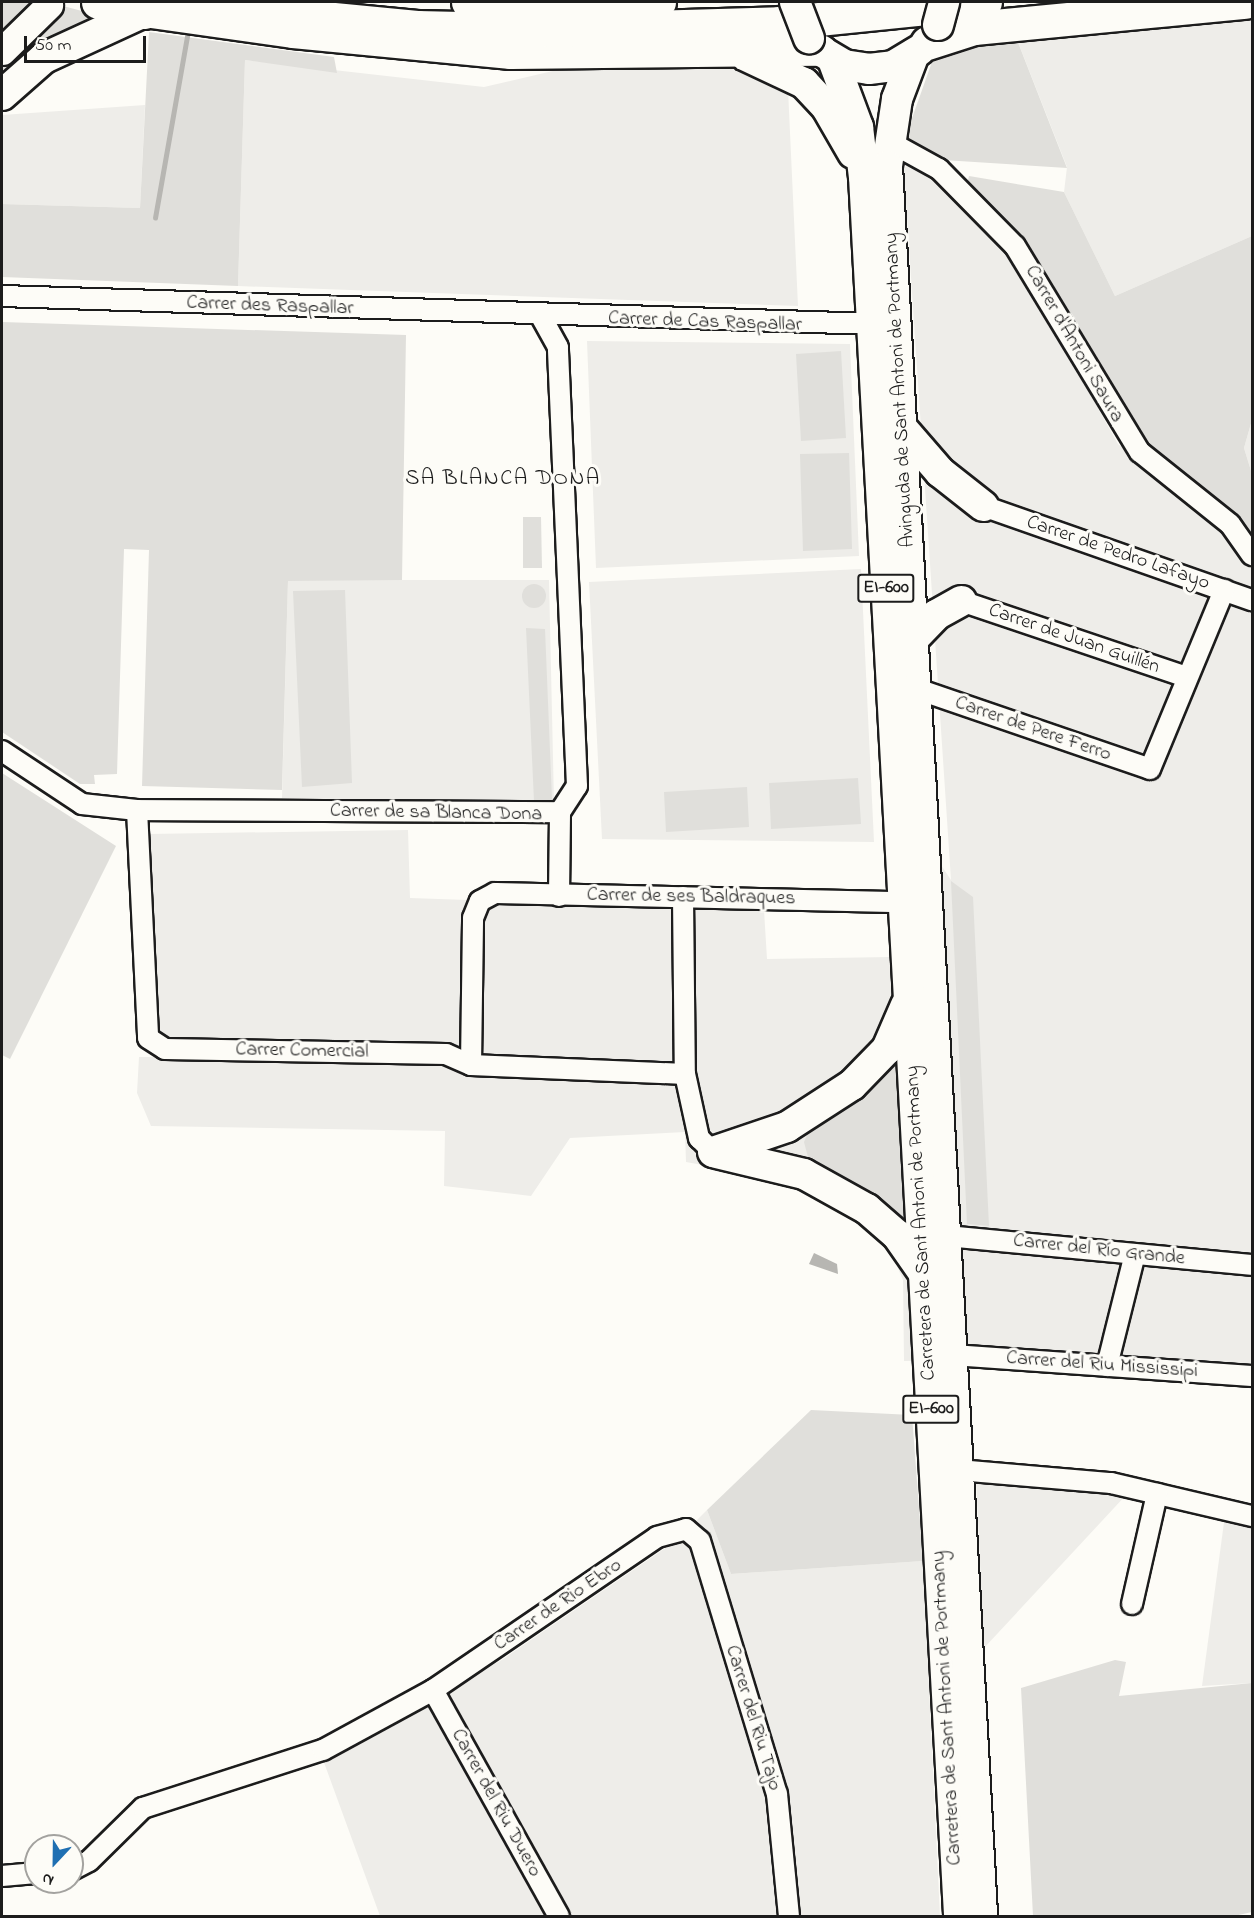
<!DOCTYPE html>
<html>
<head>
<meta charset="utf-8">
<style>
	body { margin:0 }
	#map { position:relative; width:1254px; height:1918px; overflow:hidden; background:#fdfcf7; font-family:"Indie Flower",sans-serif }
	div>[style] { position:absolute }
	.built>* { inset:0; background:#eeede9 }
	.green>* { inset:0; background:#e0dfdb }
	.round { border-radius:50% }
	.water>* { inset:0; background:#b7b6b2 }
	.stream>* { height:4.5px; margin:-2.25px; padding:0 2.25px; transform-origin:2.25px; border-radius:2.25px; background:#b7b6b2 }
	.roads { filter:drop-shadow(2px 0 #1c1c1c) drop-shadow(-2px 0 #1c1c1c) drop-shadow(0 2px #1c1c1c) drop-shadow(0 -2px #1c1c1c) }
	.street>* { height:20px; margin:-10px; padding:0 10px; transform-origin:10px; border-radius:10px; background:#fdfcf7 }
	.secondary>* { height:27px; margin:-13.5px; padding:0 13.5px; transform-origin:13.5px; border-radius:13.5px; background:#fdfcf7 }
	.primary>* { height:30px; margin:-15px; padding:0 15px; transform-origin:15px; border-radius:15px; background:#fdfcf7 }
	.highway>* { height:33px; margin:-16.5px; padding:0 16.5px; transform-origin:16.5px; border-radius:16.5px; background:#fdfcf7 }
	.bridges { filter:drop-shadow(2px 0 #1c1c1c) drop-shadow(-2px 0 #1c1c1c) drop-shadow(0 2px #1c1c1c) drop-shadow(0 -2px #1c1c1c) }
	.primary-bridge>* { height:30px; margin:-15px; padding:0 15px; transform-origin:15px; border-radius:15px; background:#fdfcf7 }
	span { translate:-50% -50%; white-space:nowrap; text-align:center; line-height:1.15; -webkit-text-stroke:6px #fdfcf7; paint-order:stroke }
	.shield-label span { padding:2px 4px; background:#fdfcf7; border:2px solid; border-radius:4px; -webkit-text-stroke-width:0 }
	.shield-label { font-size:18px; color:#1c1c1c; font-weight:700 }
	.street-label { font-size:20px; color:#1c1c1c }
	.quarter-label { font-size:22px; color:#1c1c1c; letter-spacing:1.5px }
	.frame { position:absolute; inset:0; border:3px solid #1c1c1c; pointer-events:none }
	.north { position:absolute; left:24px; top:1834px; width:60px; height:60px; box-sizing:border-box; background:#fdfcf7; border:2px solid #a3a29f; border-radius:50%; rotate:202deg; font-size:16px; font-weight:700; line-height:24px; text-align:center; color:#1c1c1c }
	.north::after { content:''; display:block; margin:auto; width:21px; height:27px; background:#1f6fb2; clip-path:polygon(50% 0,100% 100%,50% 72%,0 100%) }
	.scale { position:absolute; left:24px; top:36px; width:122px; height:27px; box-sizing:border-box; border:3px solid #1c1c1c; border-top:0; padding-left:8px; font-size:18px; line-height:21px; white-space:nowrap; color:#1c1c1c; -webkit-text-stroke:4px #fdfcf7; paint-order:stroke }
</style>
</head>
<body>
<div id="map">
	<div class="built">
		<div style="clip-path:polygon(1252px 8px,1252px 236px,1115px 296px,1064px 192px,1067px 167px,1014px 32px)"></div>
		<div style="clip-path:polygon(245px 60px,484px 87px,557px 70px,746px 68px,788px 89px,798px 306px,238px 286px)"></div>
		<div style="clip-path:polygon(145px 105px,140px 208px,2px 204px,2px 115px)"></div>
		<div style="clip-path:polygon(913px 164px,965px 203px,1014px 258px,1118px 444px,1234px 541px,1243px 525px,1252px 535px,1252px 1387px,977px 1360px,904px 1361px,903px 1280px,885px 1238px,860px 1216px,792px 1181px,686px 1162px,685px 1132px,570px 1138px,531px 1196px,444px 1186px,445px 1131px,151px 1126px,137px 1093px,139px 1057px,153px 1057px,149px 834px,408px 830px,410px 898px,764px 910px,767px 959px,890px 957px,891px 847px,927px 844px,951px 880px,905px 187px,899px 169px)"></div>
		<div style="clip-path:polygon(587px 341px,850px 344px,859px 556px,596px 568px)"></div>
		<div style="clip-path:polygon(1252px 420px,1252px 474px,1244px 448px)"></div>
		<div style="clip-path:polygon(861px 569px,874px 842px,602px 839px,589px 582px)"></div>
		<div style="clip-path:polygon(288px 580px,549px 580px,554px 803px,282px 798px)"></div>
		<div style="clip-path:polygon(976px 1478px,1127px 1494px,984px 1648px)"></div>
		<div style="clip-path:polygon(1252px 1509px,1252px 1683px,1202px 1686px,1225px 1515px)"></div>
		<div style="clip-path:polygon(707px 1510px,731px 1574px,923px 1561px,940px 1916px,380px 1916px,322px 1757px,500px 1661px,677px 1540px)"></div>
	</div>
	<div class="green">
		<div style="clip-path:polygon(2px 2px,32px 2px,2px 29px)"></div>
		<div style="clip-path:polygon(63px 6px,101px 16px,2px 84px,2px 66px)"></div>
		<div style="clip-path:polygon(149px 32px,334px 57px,337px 73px,245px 60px,238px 286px,2px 277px,2px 204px,140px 208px)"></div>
		<div style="clip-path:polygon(1014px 32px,1067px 168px,943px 160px,905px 138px,933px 59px,975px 36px)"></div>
		<div style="clip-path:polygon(969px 176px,1064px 192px,1115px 296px,1252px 236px,1252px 420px,1244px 448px,1252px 474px,1252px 535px,1140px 441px,1024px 241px,967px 184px)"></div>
		<div style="clip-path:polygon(2px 322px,406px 335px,402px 580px,288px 581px,282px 790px,142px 786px,149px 550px,124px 549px,117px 774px,94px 775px,95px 784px,80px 784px,2px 732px)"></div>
		<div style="clip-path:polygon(841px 351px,846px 438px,801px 441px,796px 354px)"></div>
		<div style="clip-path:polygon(849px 453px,852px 549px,803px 551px,800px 454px)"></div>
		<div style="clip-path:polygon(523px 517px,541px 517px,542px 568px,523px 568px)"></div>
		<div class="round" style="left:522px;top:584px;width:24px;height:24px"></div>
		<div style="clip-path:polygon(345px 590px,352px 783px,302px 787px,293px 591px)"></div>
		<div style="clip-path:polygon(526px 628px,545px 629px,552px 800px,534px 801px)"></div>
		<div style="clip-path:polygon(2px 773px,116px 846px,10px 1059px,2px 1055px)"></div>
		<div style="clip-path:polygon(858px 778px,861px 824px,771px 829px,769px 783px)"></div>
		<div style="clip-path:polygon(747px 787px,749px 827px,666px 832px,664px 792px)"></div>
		<div style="clip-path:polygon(951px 881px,973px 897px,989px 1226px,967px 1224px)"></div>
		<div style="clip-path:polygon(898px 1043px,910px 1238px,809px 1161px,804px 1142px,812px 1124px)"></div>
		<div style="clip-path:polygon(811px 1410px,912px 1415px,923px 1561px,731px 1574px,707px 1510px)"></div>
		<div style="clip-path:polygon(1115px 1660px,1126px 1662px,1119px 1696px,1252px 1683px,1252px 1912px,1234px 1916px,1033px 1916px,1021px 1688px)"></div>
	</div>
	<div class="water">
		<div style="clip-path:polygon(814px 1253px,837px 1264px,838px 1274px,809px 1264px)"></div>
	</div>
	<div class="stream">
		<div style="left:155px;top:218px;width:185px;rotate:-80deg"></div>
	</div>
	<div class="roads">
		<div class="street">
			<div style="left:888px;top:141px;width:58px;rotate:28.8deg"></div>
			<div style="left:939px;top:169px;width:108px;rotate:45.4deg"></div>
			<div style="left:1015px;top:246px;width:241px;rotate:58.8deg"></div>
			<div style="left:1140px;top:452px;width:115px;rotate:38.7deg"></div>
			<div style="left:1230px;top:524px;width:38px;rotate:55deg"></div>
			<div style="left:2px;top:296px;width:870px;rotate:1.84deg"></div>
			<div style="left:983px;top:506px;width:285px;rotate:19.3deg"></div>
			<div style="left:961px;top:601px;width:238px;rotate:18.6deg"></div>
			<div style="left:917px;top:689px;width:246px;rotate:18.9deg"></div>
			<div style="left:1150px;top:769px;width:194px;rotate:-67.5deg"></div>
			<div style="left:2px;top:751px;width:96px;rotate:33.5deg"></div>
			<div style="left:82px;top:804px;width:55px;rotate:6.2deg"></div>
			<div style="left:137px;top:810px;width:423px;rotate:0.3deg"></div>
			<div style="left:560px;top:812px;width:31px;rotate:-57deg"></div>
			<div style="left:577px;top:786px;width:439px;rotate:-92.5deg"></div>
			<div style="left:558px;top:347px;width:37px;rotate:-119deg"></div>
			<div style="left:137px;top:810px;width:228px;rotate:87.2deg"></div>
			<div style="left:148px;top:1038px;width:20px;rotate:33deg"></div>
			<div style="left:165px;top:1049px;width:281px;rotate:1deg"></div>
			<div style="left:446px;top:1054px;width:27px;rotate:24deg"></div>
			<div style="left:471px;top:1065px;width:214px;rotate:2.4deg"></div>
			<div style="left:559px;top:896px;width:84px;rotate:-89.3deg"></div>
			<div style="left:683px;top:897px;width:177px;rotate:89.4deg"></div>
			<div style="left:685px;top:1074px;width:66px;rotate:77.7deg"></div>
			<div style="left:699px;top:1138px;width:20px;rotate:45deg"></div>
			<div style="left:471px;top:1065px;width:147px;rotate:-89.2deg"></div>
			<div style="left:473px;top:918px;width:18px;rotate:-68deg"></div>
			<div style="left:480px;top:901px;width:17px;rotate:-28deg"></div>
			<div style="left:495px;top:893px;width:408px;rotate:1.3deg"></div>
			<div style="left:946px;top:1236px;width:307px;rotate:5.4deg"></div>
			<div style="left:952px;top:1355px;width:301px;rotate:4deg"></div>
			<div style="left:1107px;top:1366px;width:115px;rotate:-76deg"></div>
			<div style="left:958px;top:1470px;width:154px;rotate:4.9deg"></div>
			<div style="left:1111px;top:1483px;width:145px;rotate:13.2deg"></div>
			<div style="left:1132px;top:1604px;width:113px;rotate:-77.2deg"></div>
			<div style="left:433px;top:1690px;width:259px;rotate:60.9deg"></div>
			<div style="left:72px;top:1870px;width:19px;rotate:-28deg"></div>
			<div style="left:89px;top:1861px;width:76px;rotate:-44.5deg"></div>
			<div style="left:143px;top:1808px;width:189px;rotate:-17.9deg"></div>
			<div style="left:323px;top:1750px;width:125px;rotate:-28.6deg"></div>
			<div style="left:433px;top:1690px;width:271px;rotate:-34.3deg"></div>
			<div style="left:657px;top:1537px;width:30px;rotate:-15deg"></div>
			<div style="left:686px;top:1529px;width:18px;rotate:41deg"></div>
			<div style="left:700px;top:1541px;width:264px;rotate:73.1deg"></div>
			<div style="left:777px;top:1794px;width:123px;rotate:84.4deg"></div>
			<div style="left:2px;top:1876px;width:34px;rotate:-5deg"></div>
		</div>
		<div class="secondary">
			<div style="left:2px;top:51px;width:66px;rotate:-44.4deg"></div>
		</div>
		<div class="primary">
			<div style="left:821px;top:51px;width:27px;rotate:31deg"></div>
			<div style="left:844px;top:65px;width:25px;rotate:9deg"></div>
			<div style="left:869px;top:69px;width:24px;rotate:-7deg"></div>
			<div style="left:893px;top:66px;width:31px;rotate:-31deg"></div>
			<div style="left:914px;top:54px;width:48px;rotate:110.7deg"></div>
			<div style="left:897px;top:99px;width:68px;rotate:98.5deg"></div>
			<div style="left:887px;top:166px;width:1753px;rotate:86.89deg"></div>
			<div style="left:746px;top:56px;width:64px;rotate:25deg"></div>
			<div style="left:804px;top:83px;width:34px;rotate:47deg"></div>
			<div style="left:827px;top:108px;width:52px;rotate:60deg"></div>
			<div style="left:833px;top:60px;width:72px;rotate:69.5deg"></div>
			<div style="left:858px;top:127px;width:50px;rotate:83.2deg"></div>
			<div style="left:864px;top:177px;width:1742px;rotate:86.87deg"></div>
			<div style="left:2px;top:95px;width:56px;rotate:-41.4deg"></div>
			<div style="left:44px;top:58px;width:110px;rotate:-24.7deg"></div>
			<div style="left:144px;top:12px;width:150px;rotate:8deg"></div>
			<div style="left:293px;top:33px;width:219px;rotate:5.5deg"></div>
			<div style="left:511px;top:54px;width:311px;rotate:-0.6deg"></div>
			<div style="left:902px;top:428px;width:58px;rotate:49.2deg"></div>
			<div style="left:940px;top:472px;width:55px;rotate:38.3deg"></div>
			<div style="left:914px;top:638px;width:32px;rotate:-46deg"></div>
			<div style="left:936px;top:615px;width:29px;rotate:-29deg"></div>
			<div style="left:713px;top:1152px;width:78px;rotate:-18.7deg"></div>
			<div style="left:787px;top:1127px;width:77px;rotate:-32.9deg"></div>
			<div style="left:852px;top:1085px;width:50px;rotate:-45.8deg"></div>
			<div style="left:887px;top:1049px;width:48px;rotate:-66.6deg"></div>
			<div style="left:716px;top:1153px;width:90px;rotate:13.4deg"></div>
			<div style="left:804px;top:1174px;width:72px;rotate:29.1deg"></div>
			<div style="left:867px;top:1209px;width:40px;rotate:41deg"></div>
			<div style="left:897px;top:1235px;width:49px;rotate:55deg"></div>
		</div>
		<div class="highway">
			<div style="left:98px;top:2px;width:47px;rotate:12.3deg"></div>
			<div style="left:157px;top:2px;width:261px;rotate:5.5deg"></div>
			<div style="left:417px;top:27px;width:132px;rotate:1.3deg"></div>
			<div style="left:549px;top:30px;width:230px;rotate:-1.7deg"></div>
			<div style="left:779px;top:23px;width:207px;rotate:-5.8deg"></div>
			<div style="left:468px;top:2px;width:191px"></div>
			<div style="left:927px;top:43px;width:49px;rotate:-17.7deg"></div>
			<div style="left:974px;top:28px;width:272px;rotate:-5.5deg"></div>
		</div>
	</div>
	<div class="bridges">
		<div class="primary-bridge">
			<div style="left:795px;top:2px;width:39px;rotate:69deg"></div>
			<div style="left:938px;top:25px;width:24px;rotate:-75deg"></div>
		</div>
	</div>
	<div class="shield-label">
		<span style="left:886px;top:588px">EI-600</span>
		<span style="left:931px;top:1409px">EI-600</span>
	</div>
	<div class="street-label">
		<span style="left:270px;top:306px;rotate:2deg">Carrer des Raspallar</span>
		<span style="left:705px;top:322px;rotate:2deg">Carrer de Cas Raspallar</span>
		<span style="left:1074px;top:344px;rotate:60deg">Carrer d'Antoni Saura</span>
		<span style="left:900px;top:390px;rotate:-93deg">Avinguda de Sant Antoni de Portmany</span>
		<span style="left:1118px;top:553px;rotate:19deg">Carrer de Pedro Lafayo</span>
		<span style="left:1074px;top:639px;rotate:19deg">Carrer de Juan Guillén</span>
		<span style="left:1033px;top:729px;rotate:19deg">Carrer de Pere Ferro</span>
		<span style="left:436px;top:813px;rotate:1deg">Carrer de sa Blanca Dona</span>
		<span style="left:691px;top:897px;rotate:1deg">Carrer de ses Baldraques</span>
		<span style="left:302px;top:1051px;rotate:1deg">Carrer Comercial</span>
		<span style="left:921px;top:1223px;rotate:-93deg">Carretera de Sant Antoni de Portmany</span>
		<span style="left:1099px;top:1250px;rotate:6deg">Carrer del Río Grande</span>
		<span style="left:1102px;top:1365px;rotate:4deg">Carrer del Riu Mississipi</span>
		<span style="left:558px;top:1605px;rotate:-34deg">Carrer de Rio Ebro</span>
		<span style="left:947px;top:1708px;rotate:-93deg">Carretera de Sant Antoni de Portmany</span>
		<span style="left:753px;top:1718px;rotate:73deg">Carrer del Riu Tajo</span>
		<span style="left:496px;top:1803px;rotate:61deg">Carrer del Riu Duero</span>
	</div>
	<div class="quarter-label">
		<span style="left:503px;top:480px">SA BLANCA DONA</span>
	</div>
	<div class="frame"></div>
	<div class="north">N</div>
	<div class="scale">50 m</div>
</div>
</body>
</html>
